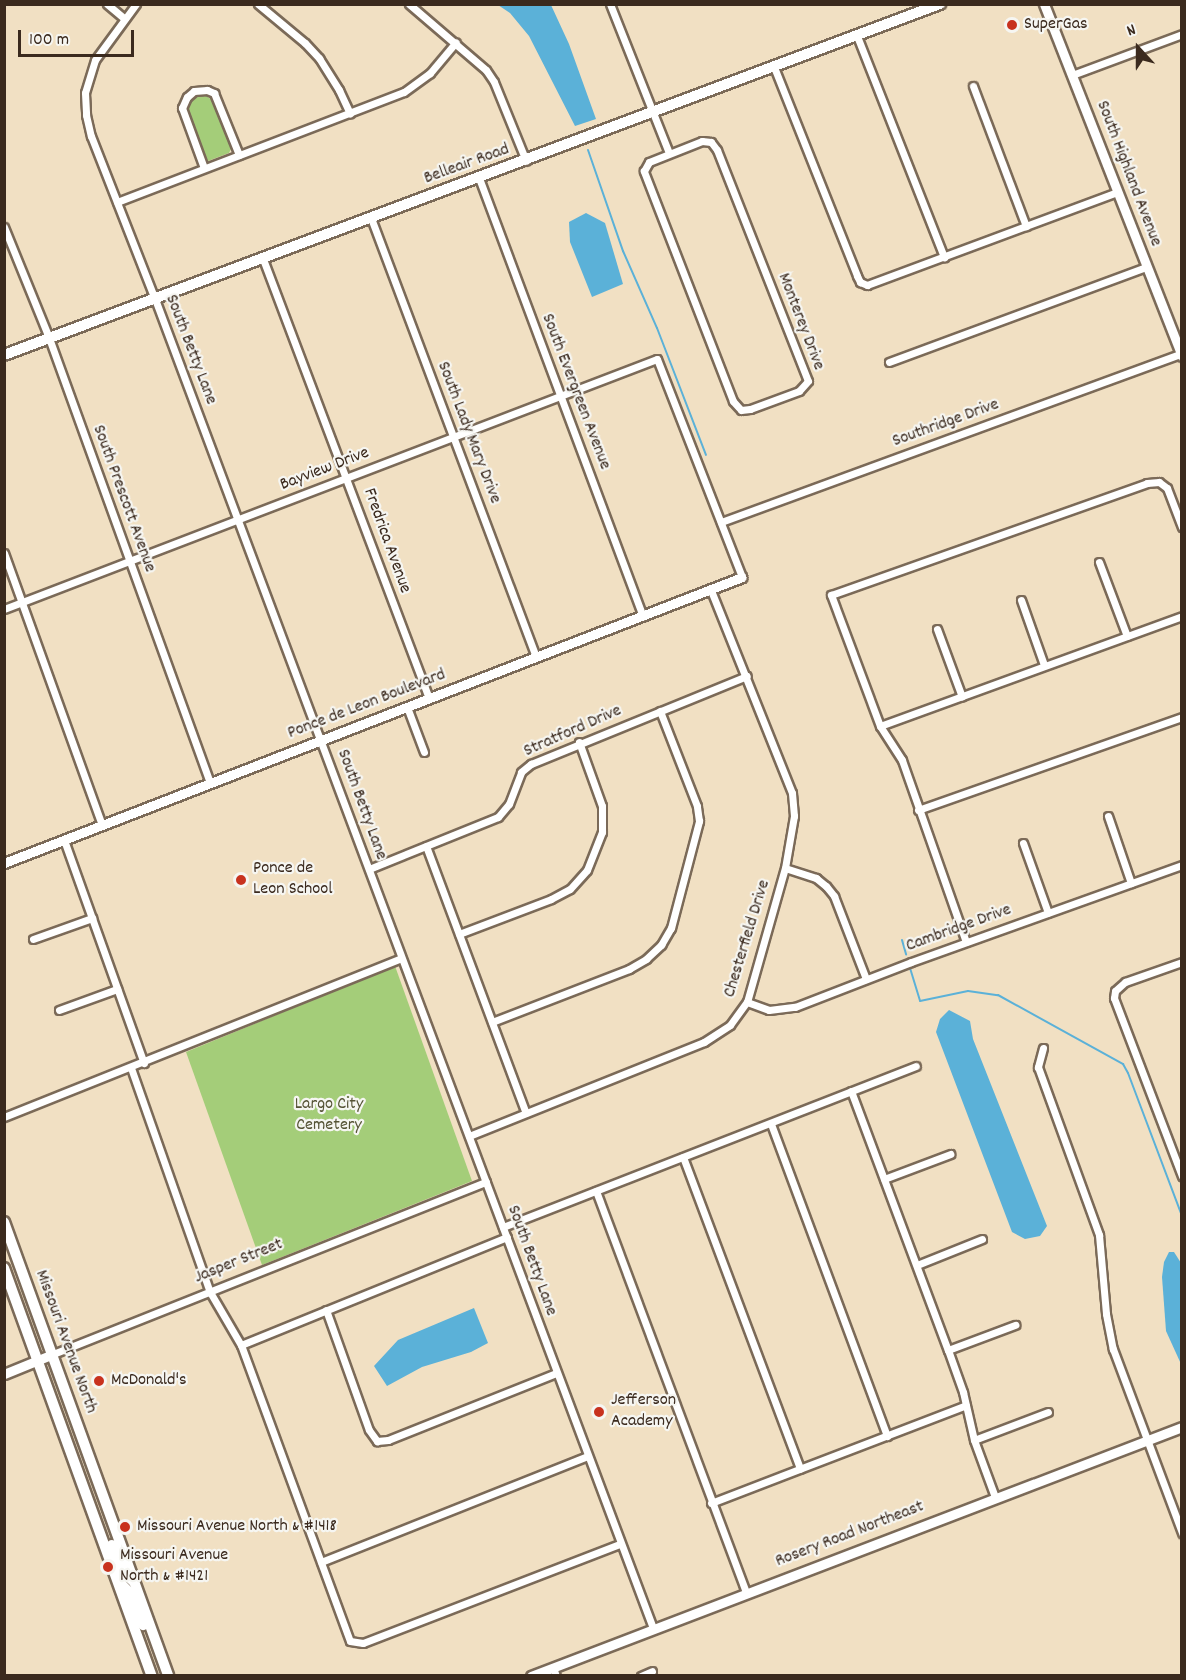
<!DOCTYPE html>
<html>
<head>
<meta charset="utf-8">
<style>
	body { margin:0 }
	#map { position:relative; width:1186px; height:1680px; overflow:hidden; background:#f1e0c3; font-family:Dekko,sans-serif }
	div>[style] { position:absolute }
	.green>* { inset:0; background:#a4cd79 }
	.water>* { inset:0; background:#5bb1d8 }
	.stream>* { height:2px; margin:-1px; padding:0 1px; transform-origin:1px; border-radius:1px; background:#5bb1d8 }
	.roads { filter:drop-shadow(2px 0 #7b6a58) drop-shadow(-2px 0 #7b6a58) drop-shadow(0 2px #7b6a58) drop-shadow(0 -2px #7b6a58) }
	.minor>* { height:7px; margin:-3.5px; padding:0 3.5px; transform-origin:3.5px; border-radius:3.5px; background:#fff }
	.tertiary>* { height:9px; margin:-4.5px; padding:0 4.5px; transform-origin:4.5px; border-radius:4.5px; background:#fff }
	.secondary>* { height:10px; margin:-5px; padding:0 5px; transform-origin:5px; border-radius:5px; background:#fff }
	.primary>* { height:10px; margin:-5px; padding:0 5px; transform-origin:5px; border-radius:5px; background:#fff }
	.dots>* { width:16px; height:16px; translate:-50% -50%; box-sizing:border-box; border:3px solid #f6f6f2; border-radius:50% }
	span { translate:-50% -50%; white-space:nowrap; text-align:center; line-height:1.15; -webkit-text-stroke:4.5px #f6f6f2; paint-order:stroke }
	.poi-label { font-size:18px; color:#3b2a1e }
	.left { translate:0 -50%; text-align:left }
	.street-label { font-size:18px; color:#3b2a1e }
	.park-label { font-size:18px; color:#555335 }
	.frame { position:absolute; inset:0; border:6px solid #3b2a1e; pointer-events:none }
	.north { position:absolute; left:1108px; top:18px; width:60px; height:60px; -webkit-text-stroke:4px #f6f6f2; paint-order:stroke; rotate:339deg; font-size:16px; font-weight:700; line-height:24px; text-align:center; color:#3b2a1e }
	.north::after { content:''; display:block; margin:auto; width:21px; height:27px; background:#3b2a1e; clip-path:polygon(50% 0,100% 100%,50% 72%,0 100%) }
	.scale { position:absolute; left:18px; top:30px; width:116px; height:27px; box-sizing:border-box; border:3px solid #3b2a1e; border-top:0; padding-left:8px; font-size:18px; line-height:21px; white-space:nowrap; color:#3b2a1e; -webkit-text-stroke:4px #f6f6f2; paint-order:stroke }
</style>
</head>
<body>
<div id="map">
	<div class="green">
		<div style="clip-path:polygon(202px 93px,215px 102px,232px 147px,229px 153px,208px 161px,203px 157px,186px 112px,188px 101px)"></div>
		<div style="clip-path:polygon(395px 966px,472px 1181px,262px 1265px,186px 1052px)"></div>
	</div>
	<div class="water">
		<div style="clip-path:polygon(498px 5px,551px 5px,569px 44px,596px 119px,575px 126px,529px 36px,510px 13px)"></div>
		<div style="clip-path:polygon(586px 213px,605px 223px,623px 284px,592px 297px,570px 242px,569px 222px)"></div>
		<div style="clip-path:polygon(949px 1010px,970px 1021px,973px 1039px,1047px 1226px,1040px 1236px,1025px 1239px,1012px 1232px,936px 1032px,940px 1019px)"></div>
		<div style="clip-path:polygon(1169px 1252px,1174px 1252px,1181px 1263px,1181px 1364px,1166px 1331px,1162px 1277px,1164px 1262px)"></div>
		<div style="clip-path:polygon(474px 1308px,488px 1343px,471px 1352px,422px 1367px,387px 1386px,374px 1366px,398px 1340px)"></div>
	</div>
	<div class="stream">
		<div style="left:588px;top:150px;width:107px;rotate:70.9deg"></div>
		<div style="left:623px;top:251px;width:84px;rotate:66.2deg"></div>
		<div style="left:657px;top:328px;width:136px;rotate:68.9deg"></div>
		<div style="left:902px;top:940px;width:15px;rotate:74deg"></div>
		<div style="left:910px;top:968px;width:34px;rotate:73deg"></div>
		<div style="left:920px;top:1001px;width:49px;rotate:-11.8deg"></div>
		<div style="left:968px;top:991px;width:30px;rotate:8deg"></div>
		<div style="left:998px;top:995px;width:143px;rotate:28.9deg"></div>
		<div style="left:1123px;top:1064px;width:10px;rotate:61deg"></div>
		<div style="left:1128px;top:1073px;width:153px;rotate:69.3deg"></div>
	</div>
	<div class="roads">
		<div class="minor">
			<div style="left:107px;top:4px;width:23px;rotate:40deg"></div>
			<div style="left:136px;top:4px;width:69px;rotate:126.2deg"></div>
			<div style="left:95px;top:60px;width:34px;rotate:107deg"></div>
			<div style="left:85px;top:93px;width:22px;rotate:87deg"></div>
			<div style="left:86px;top:115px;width:22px;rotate:77deg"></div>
			<div style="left:91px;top:136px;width:175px;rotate:68.6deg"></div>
			<div style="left:155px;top:299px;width:1419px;rotate:69.46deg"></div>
			<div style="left:258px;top:4px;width:61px;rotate:39.7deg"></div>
			<div style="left:305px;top:43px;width:21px;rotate:47deg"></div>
			<div style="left:319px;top:58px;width:38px;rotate:58deg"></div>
			<div style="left:339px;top:90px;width:26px;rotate:65deg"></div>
			<div style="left:409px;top:4px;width:101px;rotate:40.6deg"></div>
			<div style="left:486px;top:70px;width:14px;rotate:56deg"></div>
			<div style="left:494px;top:82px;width:85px;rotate:67.9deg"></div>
			<div style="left:610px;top:4px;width:160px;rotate:68.4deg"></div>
			<div style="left:857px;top:36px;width:238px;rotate:68.5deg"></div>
			<div style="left:774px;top:67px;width:225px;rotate:68.3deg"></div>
			<div style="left:857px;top:276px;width:7px;rotate:63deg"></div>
			<div style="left:860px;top:282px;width:8px;rotate:23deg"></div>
			<div style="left:867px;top:285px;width:267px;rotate:-20.4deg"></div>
			<div style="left:1072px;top:75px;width:117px;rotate:-20.4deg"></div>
			<div style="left:973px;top:86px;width:150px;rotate:69.3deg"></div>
			<div style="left:702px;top:141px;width:9px;rotate:6deg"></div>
			<div style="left:711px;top:142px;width:10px;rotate:53deg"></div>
			<div style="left:717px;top:150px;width:248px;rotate:68.5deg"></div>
			<div style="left:808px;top:381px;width:13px;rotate:132deg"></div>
			<div style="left:799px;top:391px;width:52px;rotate:159.8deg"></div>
			<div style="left:750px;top:409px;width:9px;rotate:174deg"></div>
			<div style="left:741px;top:410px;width:12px;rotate:-132deg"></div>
			<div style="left:733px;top:401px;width:247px;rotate:-111.2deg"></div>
			<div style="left:644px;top:171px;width:10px;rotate:-61deg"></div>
			<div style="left:649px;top:162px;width:57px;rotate:-21.6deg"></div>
			<div style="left:204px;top:168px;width:64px;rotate:-110.1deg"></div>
			<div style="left:182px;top:108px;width:12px;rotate:-66deg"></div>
			<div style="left:187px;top:97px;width:9px;rotate:-41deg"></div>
			<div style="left:194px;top:91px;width:13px;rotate:-4deg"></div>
			<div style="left:207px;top:90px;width:8px;rotate:23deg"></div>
			<div style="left:214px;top:93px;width:67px;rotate:68deg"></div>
			<div style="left:479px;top:178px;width:468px;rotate:69.5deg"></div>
			<div style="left:117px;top:202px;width:307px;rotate:-21deg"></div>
			<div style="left:404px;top:92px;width:32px;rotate:-36deg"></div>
			<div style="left:430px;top:73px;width:40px;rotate:-50deg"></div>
			<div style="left:371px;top:218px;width:469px;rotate:69.4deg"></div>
			<div style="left:4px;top:227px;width:120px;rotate:67.9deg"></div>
			<div style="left:49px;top:338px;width:473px;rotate:70.1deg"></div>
			<div style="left:263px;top:259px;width:470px;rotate:69.3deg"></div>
			<div style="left:889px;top:362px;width:274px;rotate:-20.3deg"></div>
			<div style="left:721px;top:522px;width:490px;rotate:-20.1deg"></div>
			<div style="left:4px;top:553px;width:289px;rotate:70.2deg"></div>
			<div style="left:1099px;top:562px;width:79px;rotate:69.3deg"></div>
			<div style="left:1021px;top:600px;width:69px;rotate:70.5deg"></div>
			<div style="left:4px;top:609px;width:699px;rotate:-20.95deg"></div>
			<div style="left:657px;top:359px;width:234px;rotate:68.7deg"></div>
			<div style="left:937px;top:629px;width:72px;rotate:69.8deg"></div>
			<div style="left:407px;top:707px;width:48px;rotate:69.3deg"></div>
			<div style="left:880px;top:726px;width:321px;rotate:-20deg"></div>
			<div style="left:918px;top:810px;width:280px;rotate:-19.4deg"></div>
			<div style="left:1108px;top:816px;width:71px;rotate:71.1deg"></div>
			<div style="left:64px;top:840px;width:237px;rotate:70.3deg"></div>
			<div style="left:1023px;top:843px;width:74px;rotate:70.3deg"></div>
			<div style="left:426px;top:846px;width:285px;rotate:69.5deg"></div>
			<div style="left:785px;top:868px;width:33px;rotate:18deg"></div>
			<div style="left:816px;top:878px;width:13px;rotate:39deg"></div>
			<div style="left:826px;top:886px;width:13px;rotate:51deg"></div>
			<div style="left:834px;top:896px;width:89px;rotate:68.9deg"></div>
			<div style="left:369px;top:869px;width:139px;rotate:-22deg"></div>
			<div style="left:498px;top:817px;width:17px;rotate:-50deg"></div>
			<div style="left:509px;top:804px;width:34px;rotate:-69deg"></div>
			<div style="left:521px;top:772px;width:13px;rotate:-39deg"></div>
			<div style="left:531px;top:764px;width:233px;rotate:-22.2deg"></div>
			<div style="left:459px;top:934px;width:98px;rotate:-20.8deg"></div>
			<div style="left:551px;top:899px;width:21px;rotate:-28deg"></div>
			<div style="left:570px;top:889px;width:25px;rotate:-48deg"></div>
			<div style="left:587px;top:870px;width:41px;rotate:-68.5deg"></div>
			<div style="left:602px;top:832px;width:26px;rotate:-90deg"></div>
			<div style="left:602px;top:806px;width:68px;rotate:-109.8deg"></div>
			<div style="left:33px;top:939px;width:63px;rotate:-19.6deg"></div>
			<div style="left:966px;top:942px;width:193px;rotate:-109.4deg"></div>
			<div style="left:902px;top:760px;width:40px;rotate:-122.9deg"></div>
			<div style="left:880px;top:726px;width:140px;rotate:-110.5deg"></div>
			<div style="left:831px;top:595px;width:335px;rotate:-19.5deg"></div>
			<div style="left:1147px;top:483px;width:12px;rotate:-5deg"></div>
			<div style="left:1159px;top:482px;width:10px;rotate:37deg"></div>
			<div style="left:1167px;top:488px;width:42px;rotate:69deg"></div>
			<div style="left:1182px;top:962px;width:60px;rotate:160.7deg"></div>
			<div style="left:1125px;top:982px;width:13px;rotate:138deg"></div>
			<div style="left:1115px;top:991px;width:7px;rotate:98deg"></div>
			<div style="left:1114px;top:998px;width:191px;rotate:69.1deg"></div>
			<div style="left:747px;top:1002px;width:23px;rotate:20deg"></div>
			<div style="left:769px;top:1010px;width:26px;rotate:-7deg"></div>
			<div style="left:795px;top:1007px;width:124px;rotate:-21.2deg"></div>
			<div style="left:911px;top:962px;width:288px;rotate:-19.7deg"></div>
			<div style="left:59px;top:1010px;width:62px;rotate:-19.9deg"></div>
			<div style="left:492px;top:1022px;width:147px;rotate:-21.1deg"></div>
			<div style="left:629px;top:969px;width:20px;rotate:-30deg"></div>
			<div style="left:646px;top:959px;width:21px;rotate:-43deg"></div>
			<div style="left:661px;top:945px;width:20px;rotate:-60deg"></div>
			<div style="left:671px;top:928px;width:111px;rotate:-75.3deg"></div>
			<div style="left:699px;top:821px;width:15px;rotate:-98deg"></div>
			<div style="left:697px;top:806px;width:102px;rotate:-111.3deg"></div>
			<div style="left:1043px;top:1048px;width:20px;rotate:105deg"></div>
			<div style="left:1038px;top:1067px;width:179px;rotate:70deg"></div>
			<div style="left:1099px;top:1235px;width:79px;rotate:84.9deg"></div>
			<div style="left:1106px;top:1314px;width:36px;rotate:79deg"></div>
			<div style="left:1113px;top:1349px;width:197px;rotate:69.4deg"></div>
			<div style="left:131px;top:1068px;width:238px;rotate:70.6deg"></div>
			<div style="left:210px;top:1292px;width:61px;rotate:59.7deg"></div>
			<div style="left:241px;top:1345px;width:315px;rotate:69.8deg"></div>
			<div style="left:350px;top:1641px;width:13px;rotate:9deg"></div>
			<div style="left:363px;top:1643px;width:275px;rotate:-21.1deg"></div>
			<div style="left:851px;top:1091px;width:277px;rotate:69.5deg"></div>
			<div style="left:948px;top:1350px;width:45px;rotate:70.3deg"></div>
			<div style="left:963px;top:1392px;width:49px;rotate:77.1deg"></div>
			<div style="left:974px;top:1440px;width:61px;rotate:69.8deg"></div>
			<div style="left:4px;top:1117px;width:426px;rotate:-21.8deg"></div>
			<div style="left:771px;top:1124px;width:333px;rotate:69.6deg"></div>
			<div style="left:469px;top:1136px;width:253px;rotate:-21.8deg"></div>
			<div style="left:704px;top:1042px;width:31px;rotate:-33deg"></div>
			<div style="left:730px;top:1025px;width:29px;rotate:-54deg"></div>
			<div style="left:747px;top:1002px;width:139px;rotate:-74.2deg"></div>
			<div style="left:785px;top:868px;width:53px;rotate:-80.2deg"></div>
			<div style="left:794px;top:816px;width:23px;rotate:-95deg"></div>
			<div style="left:792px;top:793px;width:219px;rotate:-111.8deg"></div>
			<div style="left:683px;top:1157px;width:333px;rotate:69.4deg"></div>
			<div style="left:884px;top:1179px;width:71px;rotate:-20.7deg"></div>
			<div style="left:596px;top:1191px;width:429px;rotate:69.5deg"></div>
			<div style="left:503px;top:1227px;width:443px;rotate:-21.3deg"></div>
			<div style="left:917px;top:1265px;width:70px;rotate:-21.8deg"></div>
			<div style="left:326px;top:1310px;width:127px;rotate:70.3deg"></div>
			<div style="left:369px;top:1430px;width:14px;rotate:54deg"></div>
			<div style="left:377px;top:1441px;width:11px;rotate:-5deg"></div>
			<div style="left:388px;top:1440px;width:181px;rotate:-21.7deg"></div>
			<div style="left:241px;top:1345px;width:287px;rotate:-22.1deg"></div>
			<div style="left:948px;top:1350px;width:72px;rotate:-20.5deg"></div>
			<div style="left:53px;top:1354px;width:466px;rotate:-21.7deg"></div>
			<div style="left:974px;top:1440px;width:79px;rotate:-20.7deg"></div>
			<div style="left:711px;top:1503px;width:273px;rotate:-21deg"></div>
			<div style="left:321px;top:1562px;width:287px;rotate:-21.7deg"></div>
			<div style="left:553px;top:1667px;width:9px;rotate:72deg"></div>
			<div style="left:641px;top:1676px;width:12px;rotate:-24deg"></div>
		</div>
		<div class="tertiary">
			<div style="left:1044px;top:4px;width:378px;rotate:68.6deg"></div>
			<div style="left:4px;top:863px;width:791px;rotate:-21.18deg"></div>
			<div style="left:4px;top:1374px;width:53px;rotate:-22.2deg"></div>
			<div style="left:531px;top:1676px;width:697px;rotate:-20.93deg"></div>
		</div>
		<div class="secondary">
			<div style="left:4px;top:355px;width:1000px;rotate:-20.56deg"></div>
		</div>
		<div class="primary">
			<div style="left:4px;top:1222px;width:483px;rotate:70.1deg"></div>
			<div style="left:4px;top:1268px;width:434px;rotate:70.1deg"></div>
			<div style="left:112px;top:1545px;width:29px;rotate:68deg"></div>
			<div style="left:123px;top:1572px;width:15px;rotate:42deg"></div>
			<div style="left:119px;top:1582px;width:14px;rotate:45deg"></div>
			<div style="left:129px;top:1592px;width:36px;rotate:67deg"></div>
		</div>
	</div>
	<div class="dots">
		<div style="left:1012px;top:25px;background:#c8321e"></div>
		<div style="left:241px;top:880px;background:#c8321e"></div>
		<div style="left:99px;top:1381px;background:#c8321e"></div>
		<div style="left:599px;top:1412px;background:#c8321e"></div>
		<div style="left:125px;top:1527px;background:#c8321e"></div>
		<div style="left:108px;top:1567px;background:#c8321e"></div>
	</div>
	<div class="poi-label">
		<span class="left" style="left:1024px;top:25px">SuperGas</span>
		<span class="left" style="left:253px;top:880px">Ponce de<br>Leon School</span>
		<span class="left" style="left:111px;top:1381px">McDonald's</span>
		<span class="left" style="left:611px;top:1412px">Jefferson<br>Academy</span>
		<span class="left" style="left:137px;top:1527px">Missouri Avenue North &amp; #1418</span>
		<span class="left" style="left:120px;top:1567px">Missouri Avenue<br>North &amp; #1421</span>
	</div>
	<div class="street-label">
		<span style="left:467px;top:165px;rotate:-20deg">Belleair Road</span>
		<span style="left:1128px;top:174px;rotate:69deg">South Highland Avenue</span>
		<span style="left:800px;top:322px;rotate:69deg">Monterey Drive</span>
		<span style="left:190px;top:350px;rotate:69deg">South Betty Lane</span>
		<span style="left:575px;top:392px;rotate:69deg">South Evergreen Avenue</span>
		<span style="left:946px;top:424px;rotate:-20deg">Southridge Drive</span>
		<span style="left:468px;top:433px;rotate:69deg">South Lady Mary Drive</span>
		<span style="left:325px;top:470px;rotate:-21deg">Bayview Drive</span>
		<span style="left:123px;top:499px;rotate:70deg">South Prescott Avenue</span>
		<span style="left:386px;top:541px;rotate:70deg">Fredrica Avenue</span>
		<span style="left:367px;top:705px;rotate:-21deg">Ponce de Leon Boulevard</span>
		<span style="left:573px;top:732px;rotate:-24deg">Stratford Drive</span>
		<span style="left:361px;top:805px;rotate:70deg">South Betty Lane</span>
		<span style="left:959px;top:929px;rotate:-20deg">Cambridge Drive</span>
		<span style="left:748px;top:939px;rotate:-73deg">Chesterfield Drive</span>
		<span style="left:531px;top:1261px;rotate:70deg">South Betty Lane</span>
		<span style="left:239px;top:1262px;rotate:-22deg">Jasper Street</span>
		<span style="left:65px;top:1342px;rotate:70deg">Missouri Avenue North</span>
		<span style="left:850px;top:1535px;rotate:-21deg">Rosery Road Northeast</span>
	</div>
	<div class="park-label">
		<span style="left:329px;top:1116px">Largo City<br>Cemetery</span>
	</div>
	<div class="frame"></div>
	<div class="north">N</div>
	<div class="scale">100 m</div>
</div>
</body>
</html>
